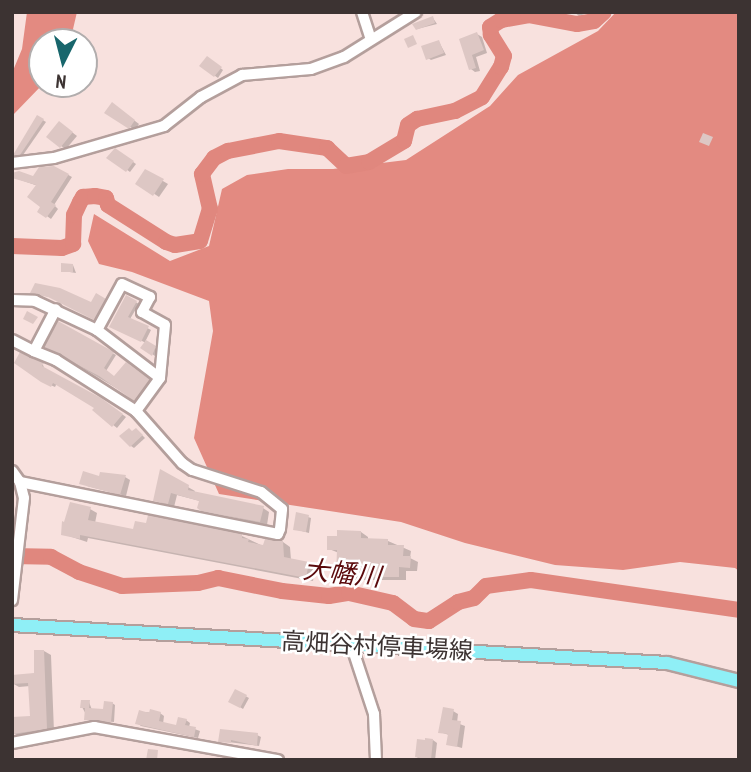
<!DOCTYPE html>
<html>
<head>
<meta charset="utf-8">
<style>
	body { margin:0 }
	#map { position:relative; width:751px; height:772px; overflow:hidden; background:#f8e1de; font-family:"PT Sans Narrow","Noto Sans JP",sans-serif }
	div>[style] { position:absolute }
	.forest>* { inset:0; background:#e38a81 }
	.shadow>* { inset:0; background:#0003 }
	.river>* { height:16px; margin:-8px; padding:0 8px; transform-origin:8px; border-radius:8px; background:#e0877e }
	.building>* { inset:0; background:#ddc7c4 }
	.roads { filter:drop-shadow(2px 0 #b49f9c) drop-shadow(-2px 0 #b49f9c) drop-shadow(0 2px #b49f9c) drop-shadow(0 -2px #b49f9c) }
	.minor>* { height:10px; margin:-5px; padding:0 5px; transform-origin:5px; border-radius:5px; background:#fff }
	.major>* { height:12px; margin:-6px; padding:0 6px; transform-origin:6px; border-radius:6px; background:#8feff6 }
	span { translate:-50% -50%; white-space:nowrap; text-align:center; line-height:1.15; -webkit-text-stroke:5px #fff; paint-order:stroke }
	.street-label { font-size:24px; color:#3c3332 }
	.water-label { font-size:26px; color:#5a090b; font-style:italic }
	.frame { position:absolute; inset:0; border:14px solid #3c3332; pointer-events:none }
	.north { position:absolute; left:28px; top:28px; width:70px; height:70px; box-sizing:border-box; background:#fff; border:2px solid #b1adad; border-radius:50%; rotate:186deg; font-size:19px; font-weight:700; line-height:28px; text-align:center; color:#3c3332 }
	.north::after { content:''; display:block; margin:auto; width:24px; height:32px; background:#18666c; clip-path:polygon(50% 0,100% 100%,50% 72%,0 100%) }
</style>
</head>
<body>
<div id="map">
	<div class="forest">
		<div style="clip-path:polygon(27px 12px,77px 12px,70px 42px,42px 42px,43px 84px,12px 116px,12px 73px,22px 49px)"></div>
		<div style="clip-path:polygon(616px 12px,739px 12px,739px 571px,735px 568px,680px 562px,623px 570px,555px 565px,465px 543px,401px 522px,219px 494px,194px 438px,213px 331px,209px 301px,132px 272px,99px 264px,88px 241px,94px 214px,170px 261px,209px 246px,222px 189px,247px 175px,288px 169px,333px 169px,406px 160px,490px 106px,518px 75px,598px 31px)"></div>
	</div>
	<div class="shadow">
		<div style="clip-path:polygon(574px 12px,587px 12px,587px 13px,579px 16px)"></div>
		<div style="clip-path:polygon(433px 18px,437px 24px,417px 29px)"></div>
		<div style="clip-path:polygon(477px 34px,482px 37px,487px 53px,476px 57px,480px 71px,475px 72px,471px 69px,461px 40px)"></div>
		<div style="clip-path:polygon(439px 42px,446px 55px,431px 60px,428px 58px)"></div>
		<div style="clip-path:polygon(207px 58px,223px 70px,218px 78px,201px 66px)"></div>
		<div style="clip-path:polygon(118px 108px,139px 124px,135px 130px,107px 112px)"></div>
		<div style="clip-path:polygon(38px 117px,46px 122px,23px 155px,17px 156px,15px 155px)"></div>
		<div style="clip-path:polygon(64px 126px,77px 136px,66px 149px,61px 146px)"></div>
		<div style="clip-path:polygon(116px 150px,136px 164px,130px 172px,109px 157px)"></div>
		<div style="clip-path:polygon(54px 167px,72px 177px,54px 205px,58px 209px,51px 219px,40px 211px,43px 207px,38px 186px,12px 177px,34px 178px)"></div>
		<div style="clip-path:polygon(146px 171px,168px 184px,159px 197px,138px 183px)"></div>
		<div style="clip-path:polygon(73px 265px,76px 273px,63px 271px)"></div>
		<div style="clip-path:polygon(33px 293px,91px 304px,97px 295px,108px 302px,97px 320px,53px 298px)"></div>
		<div style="clip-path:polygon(127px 297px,139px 304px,130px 319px,151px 330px,145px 342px,158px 350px,155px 356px,143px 348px,146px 343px,112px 326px)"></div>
		<div style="clip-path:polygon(59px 323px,116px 355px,106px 371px,115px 378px,130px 366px,152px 382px,138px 401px,47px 347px)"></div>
		<div style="clip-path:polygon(16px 363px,43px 365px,45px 370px,105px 402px,126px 417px,117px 428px,94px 410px,96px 407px,57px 383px,55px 387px,46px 383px)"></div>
		<div style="clip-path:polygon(139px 432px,145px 438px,134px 448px,131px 446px,133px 433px)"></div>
		<div style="clip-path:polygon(161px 472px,195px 491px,194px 493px,263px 508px,269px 512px,267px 525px,205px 511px,200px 501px,177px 495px,174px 507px,162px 503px,155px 500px)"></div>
		<div style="clip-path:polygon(125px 477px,130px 480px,126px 496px,87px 486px)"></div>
		<div style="clip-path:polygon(90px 509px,97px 513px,95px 523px,134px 532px,242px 536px,265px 547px,283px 542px,290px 547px,291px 560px,315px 568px,313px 581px,88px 538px,87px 542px,63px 534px)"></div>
		<div style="clip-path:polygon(308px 517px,311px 518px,309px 533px,298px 530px)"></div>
		<div style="clip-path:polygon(361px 532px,368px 537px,368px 540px,388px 541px,411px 551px,410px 558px,418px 562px,417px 571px,406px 571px,406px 580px,345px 580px,338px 576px,339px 553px,329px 549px)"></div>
		<div style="clip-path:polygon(44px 651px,51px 655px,54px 732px,20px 737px,13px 733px,32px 717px,30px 686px,19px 687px,12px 683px,36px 675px)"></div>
		<div style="clip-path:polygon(236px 691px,249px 698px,243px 709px,230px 701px)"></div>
		<div style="clip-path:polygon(89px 702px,92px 710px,105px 711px,112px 703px,115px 705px,114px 722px,89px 720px,82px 707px)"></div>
		<div style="clip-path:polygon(453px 711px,458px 714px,457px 723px,465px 726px,462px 748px,448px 744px,449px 735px,440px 732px)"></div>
		<div style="clip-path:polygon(140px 712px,160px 713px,164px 716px,163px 724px,177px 727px,186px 720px,190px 723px,189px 727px,200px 731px,198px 738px,141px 726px,137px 723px)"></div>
		<div style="clip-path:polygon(257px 735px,261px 737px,259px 746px,220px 741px)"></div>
		<div style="clip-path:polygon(433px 740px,437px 743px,435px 760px,418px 760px,417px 755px)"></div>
	</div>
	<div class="river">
		<div style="left:12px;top:246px;width:50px;rotate:2.3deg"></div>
		<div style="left:62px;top:248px;width:12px;rotate:-20deg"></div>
		<div style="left:73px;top:244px;width:29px;rotate:-88deg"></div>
		<div style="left:74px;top:215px;width:14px;rotate:-65deg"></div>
		<div style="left:80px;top:202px;width:6px;rotate:-59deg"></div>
		<div style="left:83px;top:197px;width:12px;rotate:-5deg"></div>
		<div style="left:95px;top:196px;width:11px;rotate:10deg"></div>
		<div style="left:106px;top:198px;width:7px;rotate:74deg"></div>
		<div style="left:108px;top:205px;width:69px;rotate:32.5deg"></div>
		<div style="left:166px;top:242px;width:9px;rotate:18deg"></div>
		<div style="left:175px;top:245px;width:25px;rotate:-9deg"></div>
		<div style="left:200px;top:241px;width:34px;rotate:-73deg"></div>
		<div style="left:210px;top:209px;width:36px;rotate:-103deg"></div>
		<div style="left:202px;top:174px;width:20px;rotate:-53deg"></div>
		<div style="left:214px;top:158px;width:16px;rotate:-27deg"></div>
		<div style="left:228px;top:151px;width:52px;rotate:-11.1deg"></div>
		<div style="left:279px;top:141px;width:49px;rotate:8.3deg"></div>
		<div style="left:327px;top:148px;width:26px;rotate:43deg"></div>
		<div style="left:346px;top:166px;width:23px;rotate:-10deg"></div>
		<div style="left:369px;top:162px;width:41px;rotate:-31deg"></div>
		<div style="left:404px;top:141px;width:16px;rotate:-76deg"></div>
		<div style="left:408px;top:125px;width:11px;rotate:-34deg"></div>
		<div style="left:417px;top:119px;width:39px;rotate:-12deg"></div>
		<div style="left:455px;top:111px;width:30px;rotate:-27deg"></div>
		<div style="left:482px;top:97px;width:36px;rotate:-58deg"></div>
		<div style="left:501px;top:67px;width:11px;rotate:-75deg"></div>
		<div style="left:504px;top:56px;width:25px;rotate:-122deg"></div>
		<div style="left:491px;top:35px;width:8px;rotate:-97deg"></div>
		<div style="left:490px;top:27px;width:13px;rotate:-32deg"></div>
		<div style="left:501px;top:20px;width:27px;rotate:-10deg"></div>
		<div style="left:528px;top:15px;width:50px;rotate:10.4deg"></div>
		<div style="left:577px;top:24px;width:17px;rotate:-10deg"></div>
		<div style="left:594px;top:21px;width:13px;rotate:-42deg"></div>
		<div style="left:12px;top:556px;width:39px;rotate:1deg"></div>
		<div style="left:51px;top:557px;width:32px;rotate:28deg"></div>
		<div style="left:79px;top:572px;width:45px;rotate:18deg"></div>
		<div style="left:122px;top:586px;width:76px;rotate:-2.3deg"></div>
		<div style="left:198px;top:583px;width:21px;rotate:-14deg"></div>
		<div style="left:218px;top:578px;width:65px;rotate:11.5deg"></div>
		<div style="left:282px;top:591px;width:47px;rotate:6.1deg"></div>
		<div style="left:329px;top:596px;width:20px;rotate:-9deg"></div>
		<div style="left:349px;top:593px;width:45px;rotate:12.8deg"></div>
		<div style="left:393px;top:603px;width:26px;rotate:37deg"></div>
		<div style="left:414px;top:619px;width:15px;rotate:8deg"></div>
		<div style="left:429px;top:621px;width:35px;rotate:-33deg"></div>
		<div style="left:458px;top:602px;width:16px;rotate:-14deg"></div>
		<div style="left:474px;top:598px;width:17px;rotate:-45deg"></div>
		<div style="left:486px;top:586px;width:45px;rotate:-7.6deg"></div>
		<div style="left:531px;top:580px;width:210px;rotate:8.2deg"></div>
	</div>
	<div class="building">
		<div style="clip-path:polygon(433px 16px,435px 23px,416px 30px,412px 24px)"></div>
		<div style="clip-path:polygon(477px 32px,484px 50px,472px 55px,476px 68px,469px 70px,459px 39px)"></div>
		<div style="clip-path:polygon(413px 35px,417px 44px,408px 48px,404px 39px)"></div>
		<div style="clip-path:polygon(439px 40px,444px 53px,426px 60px,421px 46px)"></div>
		<div style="clip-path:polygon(207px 56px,222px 67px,214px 77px,199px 66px)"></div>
		<div style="clip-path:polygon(112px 102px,135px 120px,129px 129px,104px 113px)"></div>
		<div style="clip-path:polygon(37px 115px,44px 119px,20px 155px,13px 155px)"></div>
		<div style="clip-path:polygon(59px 121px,73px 132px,60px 148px,46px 137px)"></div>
		<div style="clip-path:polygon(703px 133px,713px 137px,709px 146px,699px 142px)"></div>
		<div style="clip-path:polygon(115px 148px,134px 161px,126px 172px,106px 158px)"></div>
		<div style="clip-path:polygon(54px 166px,69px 174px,51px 202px,56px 205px,46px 218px,37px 212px,40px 207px,27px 197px,36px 185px,12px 178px,12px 173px,19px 171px,33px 176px,39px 167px)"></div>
		<div style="clip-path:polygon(145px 169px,164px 179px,153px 196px,135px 184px)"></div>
		<div style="clip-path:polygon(61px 263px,73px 264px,73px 272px,61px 272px)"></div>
		<div style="clip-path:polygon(35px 283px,60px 288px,91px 302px,96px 293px,106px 299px,94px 320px,48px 297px,30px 293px)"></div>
		<div style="clip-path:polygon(126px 295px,137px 301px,128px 317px,149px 326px,141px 342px,109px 327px)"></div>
		<div style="clip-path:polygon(27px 311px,38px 317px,33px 324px,23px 319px)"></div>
		<div style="clip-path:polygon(58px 321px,114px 352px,104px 368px,114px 376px,126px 362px,150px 380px,134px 401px,99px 376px,44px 347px)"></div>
		<div style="clip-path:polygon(146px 340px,156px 346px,152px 356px,140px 348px)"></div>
		<div style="clip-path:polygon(20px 352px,44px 363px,42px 366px,101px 398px,123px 414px,112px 427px,92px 410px,94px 408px,53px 383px,51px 387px,41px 382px,14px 363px)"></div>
		<div style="clip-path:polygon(129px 428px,132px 431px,136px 428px,143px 435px,130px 447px,119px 436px)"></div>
		<div style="clip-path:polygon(160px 469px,189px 485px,188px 490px,264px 506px,260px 522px,201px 511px,197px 508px,199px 501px,171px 493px,168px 504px,153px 501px)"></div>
		<div style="clip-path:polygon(83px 471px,99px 476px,100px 472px,126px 475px,120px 495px,79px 484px)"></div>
		<div style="clip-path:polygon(70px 502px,91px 507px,88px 520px,133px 529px,135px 521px,146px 523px,148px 515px,242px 534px,242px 538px,249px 539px,248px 542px,263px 545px,265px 539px,283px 541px,284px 557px,309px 562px,306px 578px,80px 535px,80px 539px,61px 535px,62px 521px,64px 522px)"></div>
		<div style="clip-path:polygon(296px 512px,309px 515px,306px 532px,293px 530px)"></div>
		<div style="clip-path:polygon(337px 530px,361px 531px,361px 538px,388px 539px,388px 545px,404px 545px,403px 556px,411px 556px,410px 568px,399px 567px,399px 577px,336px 577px,337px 550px,327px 550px,327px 536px,337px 536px)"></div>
		<div style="clip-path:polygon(34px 650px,44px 650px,47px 729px,12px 734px,12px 717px,30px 716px,28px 683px,12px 684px,12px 675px,34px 673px)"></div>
		<div style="clip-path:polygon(235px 689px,247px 695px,240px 708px,228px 702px)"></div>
		<div style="clip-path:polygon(81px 700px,90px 700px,89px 708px,103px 709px,104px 701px,113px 702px,111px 722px,84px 720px,85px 708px,80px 708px)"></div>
		<div style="clip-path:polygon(443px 707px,454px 709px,452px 720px,461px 721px,457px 747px,446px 745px,448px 734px,438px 733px)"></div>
		<div style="clip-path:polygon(150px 709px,161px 712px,159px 721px,176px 725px,178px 717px,187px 719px,185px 725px,196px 727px,194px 737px,135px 724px,139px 710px,149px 713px)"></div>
		<div style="clip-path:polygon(220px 729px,258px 733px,257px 746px,231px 740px,231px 743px,218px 742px)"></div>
		<div style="clip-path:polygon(425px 738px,433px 739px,431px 760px,415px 757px,417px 739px,425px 740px)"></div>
		<div style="clip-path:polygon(148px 749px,158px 750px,157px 760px,146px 760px)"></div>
	</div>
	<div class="roads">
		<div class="minor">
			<div style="left:362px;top:12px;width:28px;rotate:72deg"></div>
			<div style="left:12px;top:163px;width:42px;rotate:-6.8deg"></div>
			<div style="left:54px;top:158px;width:115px;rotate:-16.2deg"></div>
			<div style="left:164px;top:126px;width:47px;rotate:-38.1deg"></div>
			<div style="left:201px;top:97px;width:47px;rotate:-28.2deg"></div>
			<div style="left:242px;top:75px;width:69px;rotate:-5deg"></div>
			<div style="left:311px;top:69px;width:35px;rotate:-20deg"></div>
			<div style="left:344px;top:57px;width:85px;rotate:-32deg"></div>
			<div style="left:12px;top:300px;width:23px;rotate:2deg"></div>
			<div style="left:35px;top:301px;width:68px;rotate:25.1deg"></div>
			<div style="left:97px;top:330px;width:52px;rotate:-61.5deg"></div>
			<div style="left:122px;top:284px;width:31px;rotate:25deg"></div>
			<div style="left:150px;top:297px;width:17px;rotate:118deg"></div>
			<div style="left:142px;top:312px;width:26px;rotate:29deg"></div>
			<div style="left:165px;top:325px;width:53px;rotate:95.4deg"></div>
			<div style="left:160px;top:378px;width:41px;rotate:126deg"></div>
			<div style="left:97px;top:330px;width:79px;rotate:37.3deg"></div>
			<div style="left:12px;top:340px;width:25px;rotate:27deg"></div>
			<div style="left:12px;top:471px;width:14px;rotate:54deg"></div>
			<div style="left:20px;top:482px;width:16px;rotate:76deg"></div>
			<div style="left:24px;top:498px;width:103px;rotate:96.7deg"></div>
			<div style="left:20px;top:482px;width:263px;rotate:11.4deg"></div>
			<div style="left:278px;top:534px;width:5px;rotate:-68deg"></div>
			<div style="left:280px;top:529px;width:20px;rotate:-84deg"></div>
			<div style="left:282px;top:509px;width:27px;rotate:-141deg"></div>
			<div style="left:261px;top:492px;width:72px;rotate:-162.3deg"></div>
			<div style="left:192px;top:470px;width:12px;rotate:-145deg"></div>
			<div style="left:182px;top:463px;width:69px;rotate:-131.5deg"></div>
			<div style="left:136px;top:411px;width:95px;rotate:-147.5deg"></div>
			<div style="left:56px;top:360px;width:24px;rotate:-158deg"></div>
			<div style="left:34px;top:351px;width:47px;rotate:-62.4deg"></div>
			<div style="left:351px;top:644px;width:74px;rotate:71.8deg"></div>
			<div style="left:374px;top:714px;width:46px;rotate:87.5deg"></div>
			<div style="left:12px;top:743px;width:84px;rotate:-11deg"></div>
			<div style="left:94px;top:727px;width:187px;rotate:10.2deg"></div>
		</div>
		<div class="major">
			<div style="left:12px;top:625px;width:656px;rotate:3.32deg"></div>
			<div style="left:667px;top:663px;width:74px;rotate:14deg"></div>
		</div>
	</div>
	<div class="street-label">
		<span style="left:377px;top:646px;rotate:3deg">高畑谷村停車場線</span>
	</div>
	<div class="water-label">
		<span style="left:342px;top:573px;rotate:6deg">大幡川</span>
	</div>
	<div class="frame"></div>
	<div class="north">N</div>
</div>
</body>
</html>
